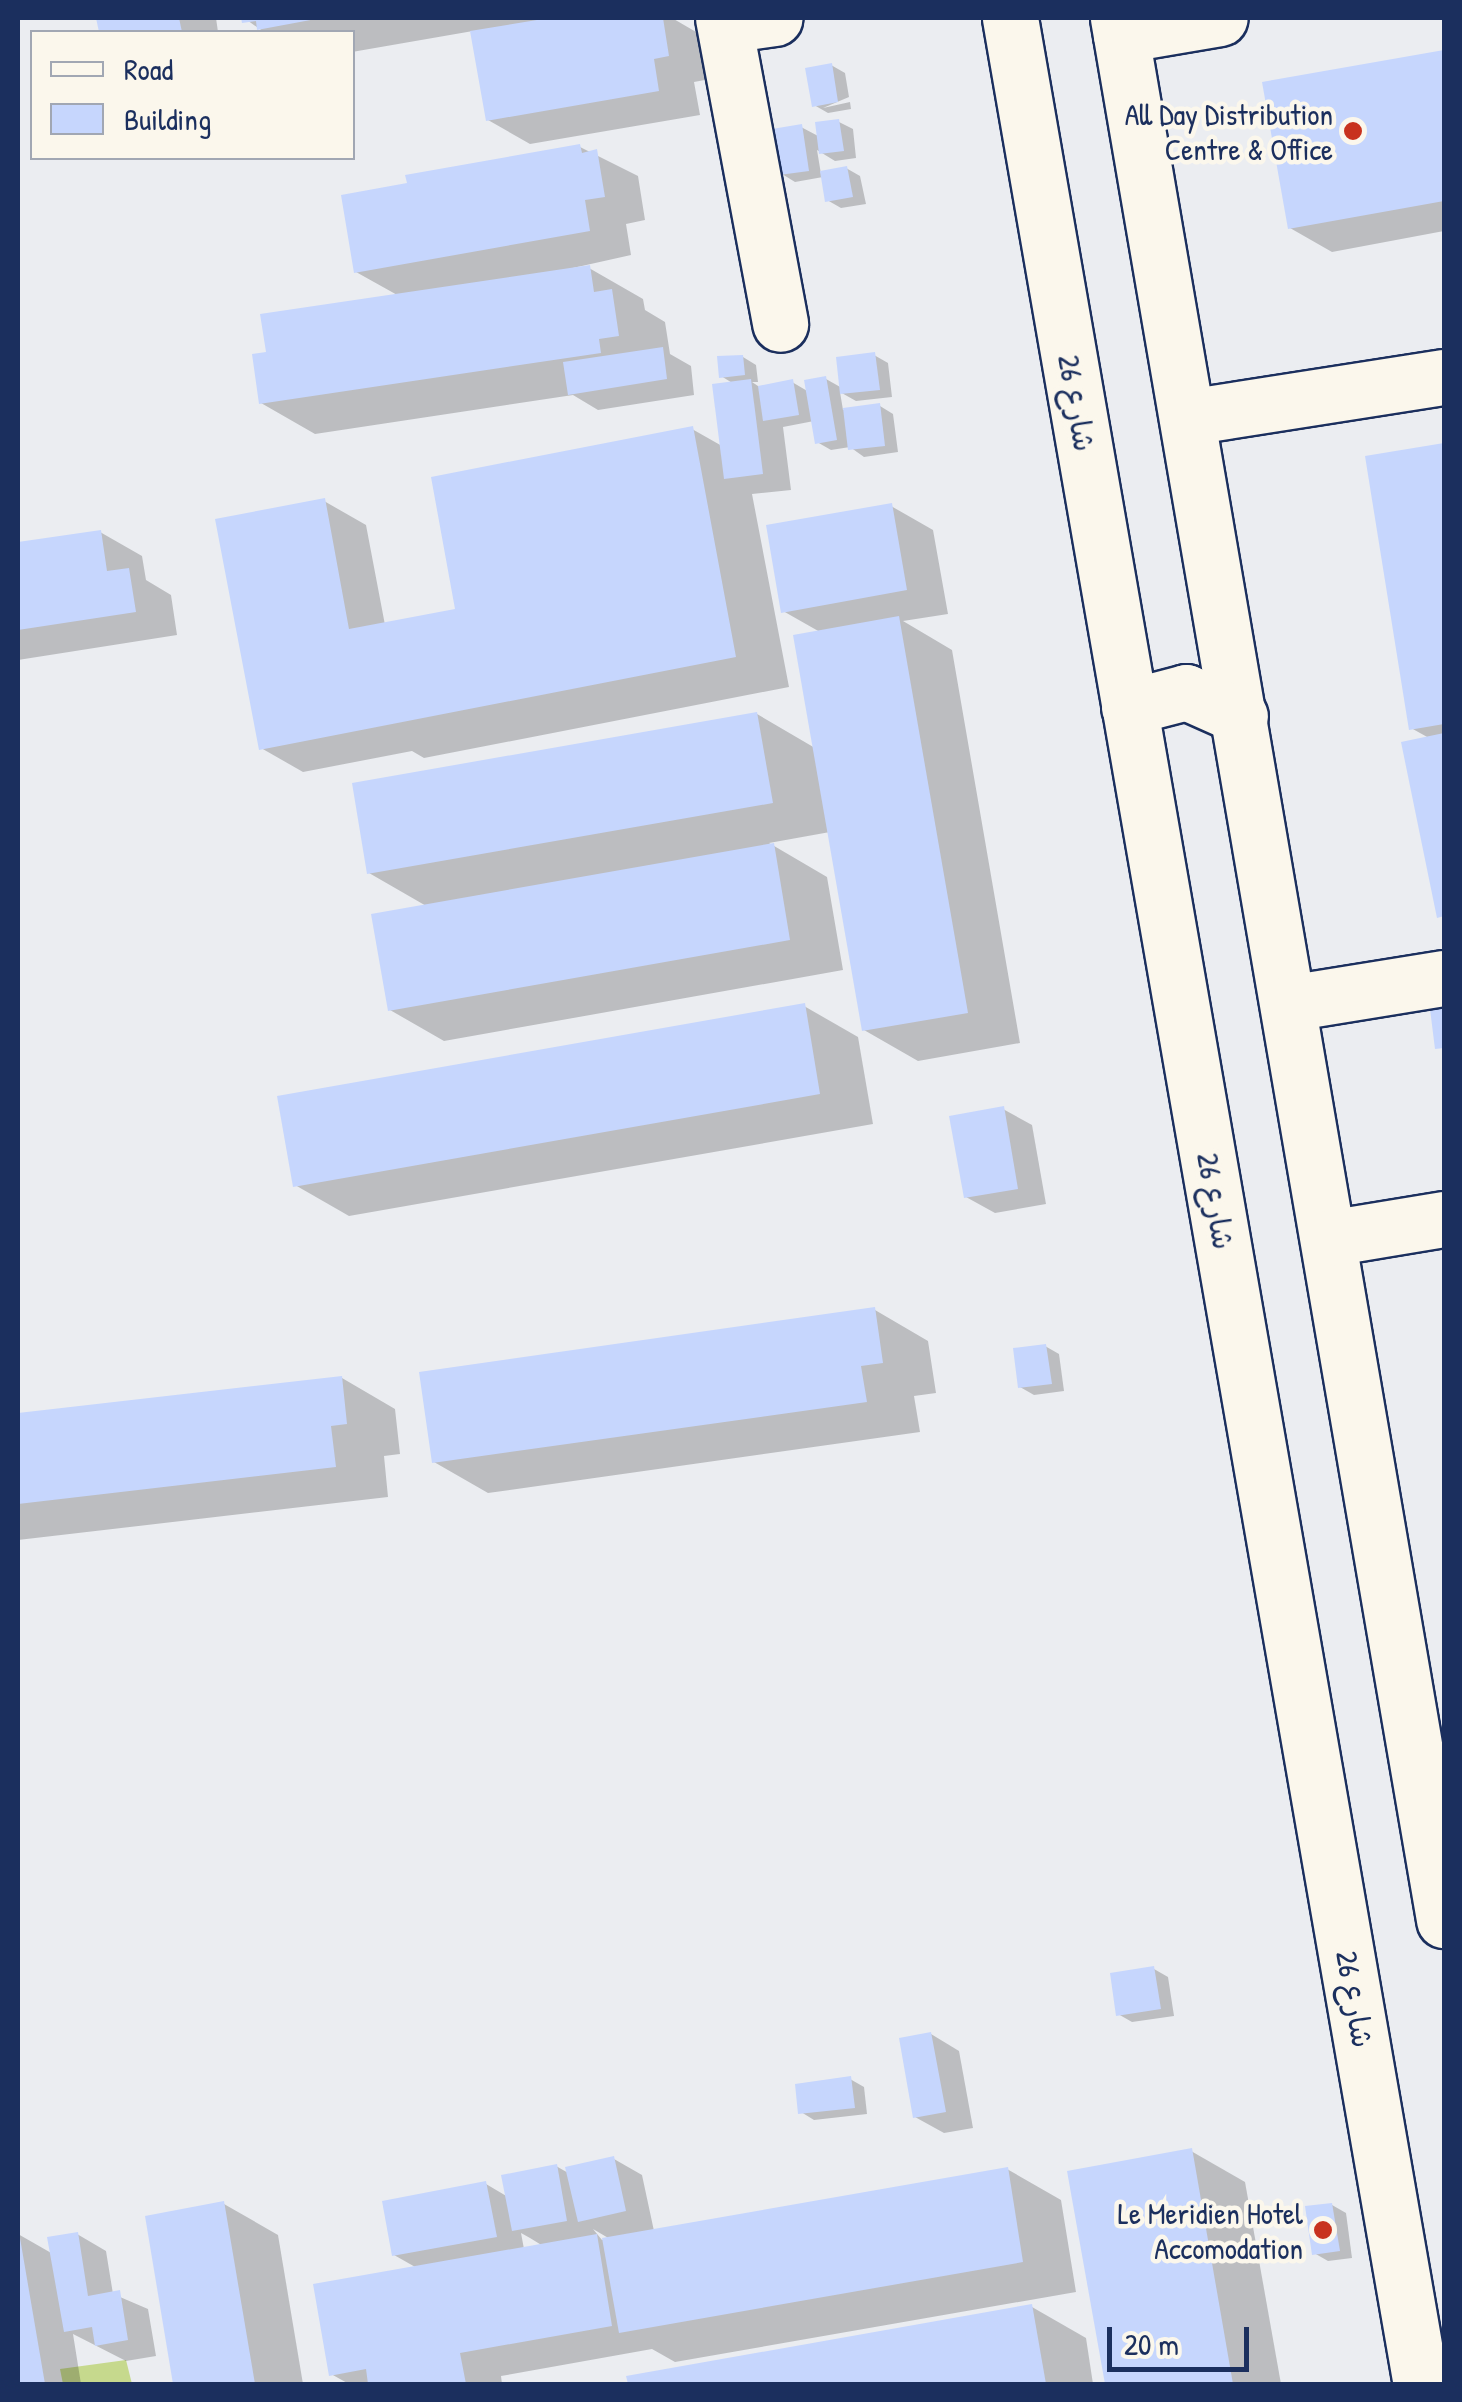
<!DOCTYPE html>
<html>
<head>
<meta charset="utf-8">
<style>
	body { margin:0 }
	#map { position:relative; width:1462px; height:2402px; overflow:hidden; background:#ebedf1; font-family:"Patrick Hand","Playpen Sans Arabic",sans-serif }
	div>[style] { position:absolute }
	.green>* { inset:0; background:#c6d98d }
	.shadow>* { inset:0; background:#0003 }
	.building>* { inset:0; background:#c6d6fd }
	.roads { filter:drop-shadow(2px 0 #1b2f5e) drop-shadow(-2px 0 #1b2f5e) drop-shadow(0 2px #1b2f5e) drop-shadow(0 -2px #1b2f5e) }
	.minor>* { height:55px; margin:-27.5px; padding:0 27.5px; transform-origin:27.5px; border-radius:27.5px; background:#fbf7ec }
	.dots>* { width:28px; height:28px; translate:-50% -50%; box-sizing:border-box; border:5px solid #fbf7ec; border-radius:50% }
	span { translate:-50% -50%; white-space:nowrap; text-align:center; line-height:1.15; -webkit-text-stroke:9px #fbf7ec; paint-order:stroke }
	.poi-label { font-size:30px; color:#1b2f5e }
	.right { translate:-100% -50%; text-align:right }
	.street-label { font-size:30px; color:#1b2f5e }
	.frame { position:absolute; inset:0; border:20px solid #1b2f5e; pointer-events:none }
	.legend { position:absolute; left:30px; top:30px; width:325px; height:130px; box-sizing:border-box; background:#fbf7ec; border:2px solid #a1a7b3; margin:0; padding:12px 18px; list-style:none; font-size:30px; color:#1b2f5e }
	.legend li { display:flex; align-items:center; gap:20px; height:50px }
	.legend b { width:50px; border:2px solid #a1a7b3 }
	.scale { position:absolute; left:1107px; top:2327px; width:142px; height:45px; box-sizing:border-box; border:5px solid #1b2f5e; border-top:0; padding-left:12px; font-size:30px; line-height:35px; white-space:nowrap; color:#1b2f5e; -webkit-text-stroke:8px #fbf7ec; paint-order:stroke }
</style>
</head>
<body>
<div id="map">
	<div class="green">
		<div style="clip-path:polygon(126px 2360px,132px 2384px,63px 2384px,60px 2369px)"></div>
	</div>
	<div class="shadow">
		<div style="clip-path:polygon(99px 18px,216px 18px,218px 32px,101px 32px)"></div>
		<div style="clip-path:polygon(244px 18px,672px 18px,703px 36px,710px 79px,694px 82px,700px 115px,530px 144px,488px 120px,473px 31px,352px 52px,352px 32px,264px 32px)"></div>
		<div style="clip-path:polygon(1444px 52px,1444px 231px,1332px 252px,1290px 228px,1265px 84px)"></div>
		<div style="clip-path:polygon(831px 65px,845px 73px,849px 97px,823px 108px,850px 102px,851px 109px,828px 113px,814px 105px)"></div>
		<div style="clip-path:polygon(839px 122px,853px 129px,856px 158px,835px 161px,817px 150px,821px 174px,846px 168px,860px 176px,866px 204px,841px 208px,827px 200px,823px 177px,795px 182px,782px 174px,801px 127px,820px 137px)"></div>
		<div style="clip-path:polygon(580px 147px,638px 176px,645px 220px,626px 224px,631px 255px,546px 274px,589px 268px,643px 299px,645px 310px,665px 322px,670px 354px,691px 366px,694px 395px,598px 410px,573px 395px,315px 434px,261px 403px,269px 354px,399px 296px,356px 272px)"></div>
		<div style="clip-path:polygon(874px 355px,888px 363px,892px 397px,856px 401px,840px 392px,843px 410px,880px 406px,893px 414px,898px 452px,864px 457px,850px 447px,831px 450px,817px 442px,814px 421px,783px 427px,791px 490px,752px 494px,789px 687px,424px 758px,412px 751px,303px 772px,261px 748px,324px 501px,366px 525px,385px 625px,458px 611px,692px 429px,722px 446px,734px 384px,721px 376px,743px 357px,756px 365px,758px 382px,752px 382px,761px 388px,792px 382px,809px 392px,826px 379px,842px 388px)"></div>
		<div style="clip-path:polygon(1444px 445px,1444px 919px,1429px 738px,1411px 728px,1368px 458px)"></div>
		<div style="clip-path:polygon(891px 506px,933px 530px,948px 614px,903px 621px,952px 650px,1020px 1043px,918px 1061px,864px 1030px,830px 832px,769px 843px,827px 877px,843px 970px,444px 1041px,390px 1010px,428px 907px,369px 873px,757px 714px,815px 748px,820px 632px,783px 611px)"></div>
		<div style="clip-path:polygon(100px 532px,142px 556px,146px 580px,171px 595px,177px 635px,18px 660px,18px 545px)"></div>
		<div style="clip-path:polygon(804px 1006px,858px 1037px,873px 1124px,349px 1216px,295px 1185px)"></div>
		<div style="clip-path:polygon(1003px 1109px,1032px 1125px,1046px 1204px,995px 1213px,966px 1197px)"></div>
		<div style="clip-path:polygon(875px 1310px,928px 1341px,936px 1393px,914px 1396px,920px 1432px,488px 1493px,434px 1462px)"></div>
		<div style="clip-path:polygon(1045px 1346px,1059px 1354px,1064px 1391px,1034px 1395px,1020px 1387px)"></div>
		<div style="clip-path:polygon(342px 1378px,395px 1409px,400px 1454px,384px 1456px,388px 1497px,18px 1540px,18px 1415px)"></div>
		<div style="clip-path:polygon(1154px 1969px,1168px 1977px,1174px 2016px,1132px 2022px,1118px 2014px)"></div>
		<div style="clip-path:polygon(931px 2034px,959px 2051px,973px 2128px,944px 2133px,915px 2117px)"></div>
		<div style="clip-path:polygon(850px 2079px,864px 2087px,867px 2114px,814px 2120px,801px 2112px)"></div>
		<div style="clip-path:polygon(1191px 2151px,1245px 2182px,1281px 2384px,1107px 2384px,1070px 2173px)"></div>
		<div style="clip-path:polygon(evenodd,614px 2159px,642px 2175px,654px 2231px,1007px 2169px,1061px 2200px,1076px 2292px,675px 2362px,652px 2349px,501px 2376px,502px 2384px,349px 2384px,331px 2374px,417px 2268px,394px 2255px,486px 2184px,508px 2197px,556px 2166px,570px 2174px,614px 2159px,593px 2229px,610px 2239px,602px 2240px,593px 2229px,614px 2159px,521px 2233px,530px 2238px,543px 2246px,524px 2249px,521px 2233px)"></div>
		<div style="clip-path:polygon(224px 2204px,278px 2235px,303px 2384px,176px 2384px,148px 2218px)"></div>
		<div style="clip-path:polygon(1332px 2205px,1346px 2213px,1352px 2258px,1328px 2261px,1314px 2253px)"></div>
		<div style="clip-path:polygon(18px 2234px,53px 2254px,77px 2234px,106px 2251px,113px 2294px,148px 2309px,156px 2356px,126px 2361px,73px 2334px,81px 2384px,18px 2384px)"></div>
		<div style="clip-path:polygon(1032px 2307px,1086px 2338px,1093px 2384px,630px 2384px,629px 2378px)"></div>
	</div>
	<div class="building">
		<div style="clip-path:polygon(96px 18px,179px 18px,182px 32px,99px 32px)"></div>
		<div style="clip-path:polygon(241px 18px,316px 18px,316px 19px,257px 30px,256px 21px,242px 23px)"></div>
		<div style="clip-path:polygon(549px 18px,663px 18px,669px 56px,654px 59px,659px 91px,486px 121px,470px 31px)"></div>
		<div style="clip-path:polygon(1444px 50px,1444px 201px,1288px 229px,1262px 82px)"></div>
		<div style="clip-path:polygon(832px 63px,838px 102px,812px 107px,805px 68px)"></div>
		<div style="clip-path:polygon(839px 119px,844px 151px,819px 154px,815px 122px)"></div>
		<div style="clip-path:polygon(802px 124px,809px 171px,779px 175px,772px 129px)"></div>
		<div style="clip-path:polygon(580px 144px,582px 153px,597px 149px,605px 197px,585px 200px,590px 231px,354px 273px,341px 195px,407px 183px,405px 175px)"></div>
		<div style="clip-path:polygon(847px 166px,853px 197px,825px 202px,820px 171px)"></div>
		<div style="clip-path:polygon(590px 265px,594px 292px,612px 289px,619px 336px,599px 339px,601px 353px,259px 404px,252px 354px,266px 352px,260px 314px)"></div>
		<div style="clip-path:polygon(663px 347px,667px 379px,568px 395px,563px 362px)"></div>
		<div style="clip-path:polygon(875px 352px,880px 390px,840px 394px,836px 357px)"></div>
		<div style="clip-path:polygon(743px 355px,745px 375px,719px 378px,717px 356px)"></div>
		<div style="clip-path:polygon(826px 376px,837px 440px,815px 444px,804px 380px)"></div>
		<div style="clip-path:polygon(751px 379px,763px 474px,724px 479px,712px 384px)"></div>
		<div style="clip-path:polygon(793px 379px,799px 415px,763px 421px,758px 386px)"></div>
		<div style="clip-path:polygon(880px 403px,885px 446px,848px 450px,843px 408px)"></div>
		<div style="clip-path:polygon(693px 426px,736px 657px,259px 750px,215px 519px,325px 498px,349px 629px,455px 609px,431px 477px)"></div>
		<div style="clip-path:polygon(1444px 443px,1444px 724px,1409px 730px,1365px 456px)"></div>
		<div style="clip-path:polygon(892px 503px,907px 590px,781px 613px,766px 525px)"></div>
		<div style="clip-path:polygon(101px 530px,107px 571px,129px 568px,136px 612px,18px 630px,18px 542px)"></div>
		<div style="clip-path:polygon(899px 616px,968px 1013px,862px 1031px,793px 635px)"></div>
		<div style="clip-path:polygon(757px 712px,773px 803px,367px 874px,352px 783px)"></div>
		<div style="clip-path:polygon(1444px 733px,1444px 916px,1437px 918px,1401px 742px)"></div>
		<div style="clip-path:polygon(774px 843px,790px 940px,388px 1011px,371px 914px)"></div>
		<div style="clip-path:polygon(805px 1003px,820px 1094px,293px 1187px,277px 1096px)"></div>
		<div style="clip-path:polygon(1444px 1007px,1444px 1048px,1435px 1049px,1430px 1009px)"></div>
		<div style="clip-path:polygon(1004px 1106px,1018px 1189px,964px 1198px,949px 1116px)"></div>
		<div style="clip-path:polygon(875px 1307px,883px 1363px,861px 1366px,867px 1402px,432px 1463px,419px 1372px)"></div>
		<div style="clip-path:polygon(1046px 1344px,1052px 1384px,1018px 1388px,1013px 1348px)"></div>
		<div style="clip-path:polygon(342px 1376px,347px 1424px,331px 1426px,336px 1467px,18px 1504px,18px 1413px)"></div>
		<div style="clip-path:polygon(1154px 1966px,1161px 2009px,1116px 2016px,1110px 1973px)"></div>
		<div style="clip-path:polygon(931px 2032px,946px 2112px,913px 2118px,899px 2038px)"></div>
		<div style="clip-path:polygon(851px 2076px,855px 2108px,798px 2114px,795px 2084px)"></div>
		<div style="clip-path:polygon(1192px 2148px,1233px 2384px,1105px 2384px,1067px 2171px)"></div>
		<div style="clip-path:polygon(614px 2156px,626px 2211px,578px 2222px,565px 2167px)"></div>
		<div style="clip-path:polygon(557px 2164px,567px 2221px,512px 2231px,501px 2175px)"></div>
		<div style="clip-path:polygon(1008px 2167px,1023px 2262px,619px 2333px,602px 2238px)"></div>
		<div style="clip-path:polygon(486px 2181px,497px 2237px,392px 2256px,382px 2201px)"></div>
		<div style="clip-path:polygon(224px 2201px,255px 2384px,173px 2384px,145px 2216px)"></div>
		<div style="clip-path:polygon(1332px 2203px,1340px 2251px,1312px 2255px,1305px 2206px)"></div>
		<div style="clip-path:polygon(78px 2232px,88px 2296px,120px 2290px,128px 2340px,95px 2346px,92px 2327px,64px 2332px,47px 2237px)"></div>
		<div style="clip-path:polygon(597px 2234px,612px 2326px,460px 2353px,466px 2384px,368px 2384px,366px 2369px,329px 2376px,313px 2284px)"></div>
		<div style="clip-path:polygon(18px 2238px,20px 2238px,45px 2384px,18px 2384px)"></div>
		<div style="clip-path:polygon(1032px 2304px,1046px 2384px,628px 2384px,626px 2376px)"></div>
	</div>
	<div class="roads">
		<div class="minor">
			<div style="left:723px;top:18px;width:311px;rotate:79.4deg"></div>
			<div style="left:1010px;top:18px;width:2401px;rotate:80.15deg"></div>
			<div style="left:1118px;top:18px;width:1930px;rotate:80.27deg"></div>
			<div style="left:725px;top:25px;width:50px;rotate:-8deg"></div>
			<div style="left:1121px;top:35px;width:100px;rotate:-9.7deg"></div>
			<div style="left:1188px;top:417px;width:259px;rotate:-8.9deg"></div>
			<div style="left:1129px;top:707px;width:59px;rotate:-14.7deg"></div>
			<div style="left:1186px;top:692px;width:59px;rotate:24deg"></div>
			<div style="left:1289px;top:1003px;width:157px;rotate:-9.2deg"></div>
			<div style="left:1329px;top:1238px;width:117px;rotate:-9.4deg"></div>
		</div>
	</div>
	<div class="dots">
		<div style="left:1353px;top:131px;background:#c8321e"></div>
		<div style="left:1323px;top:2230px;background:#c8321e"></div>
	</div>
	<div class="poi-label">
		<span class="right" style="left:1333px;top:131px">All Day Distribution<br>Centre &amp; Office</span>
		<span class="right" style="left:1303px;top:2230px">Le Meridien Hotel<br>Accomodation</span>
	</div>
	<div class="street-label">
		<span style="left:1077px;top:403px;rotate:80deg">شارع 26</span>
		<span style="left:1216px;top:1201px;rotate:80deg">شارع 26</span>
		<span style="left:1355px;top:1999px;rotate:80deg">شارع 26</span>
	</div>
	<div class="frame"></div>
	<ul class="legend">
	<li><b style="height:12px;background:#fbf7ec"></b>Road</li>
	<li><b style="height:28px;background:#c6d6fd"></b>Building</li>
	</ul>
	<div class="scale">20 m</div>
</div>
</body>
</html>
